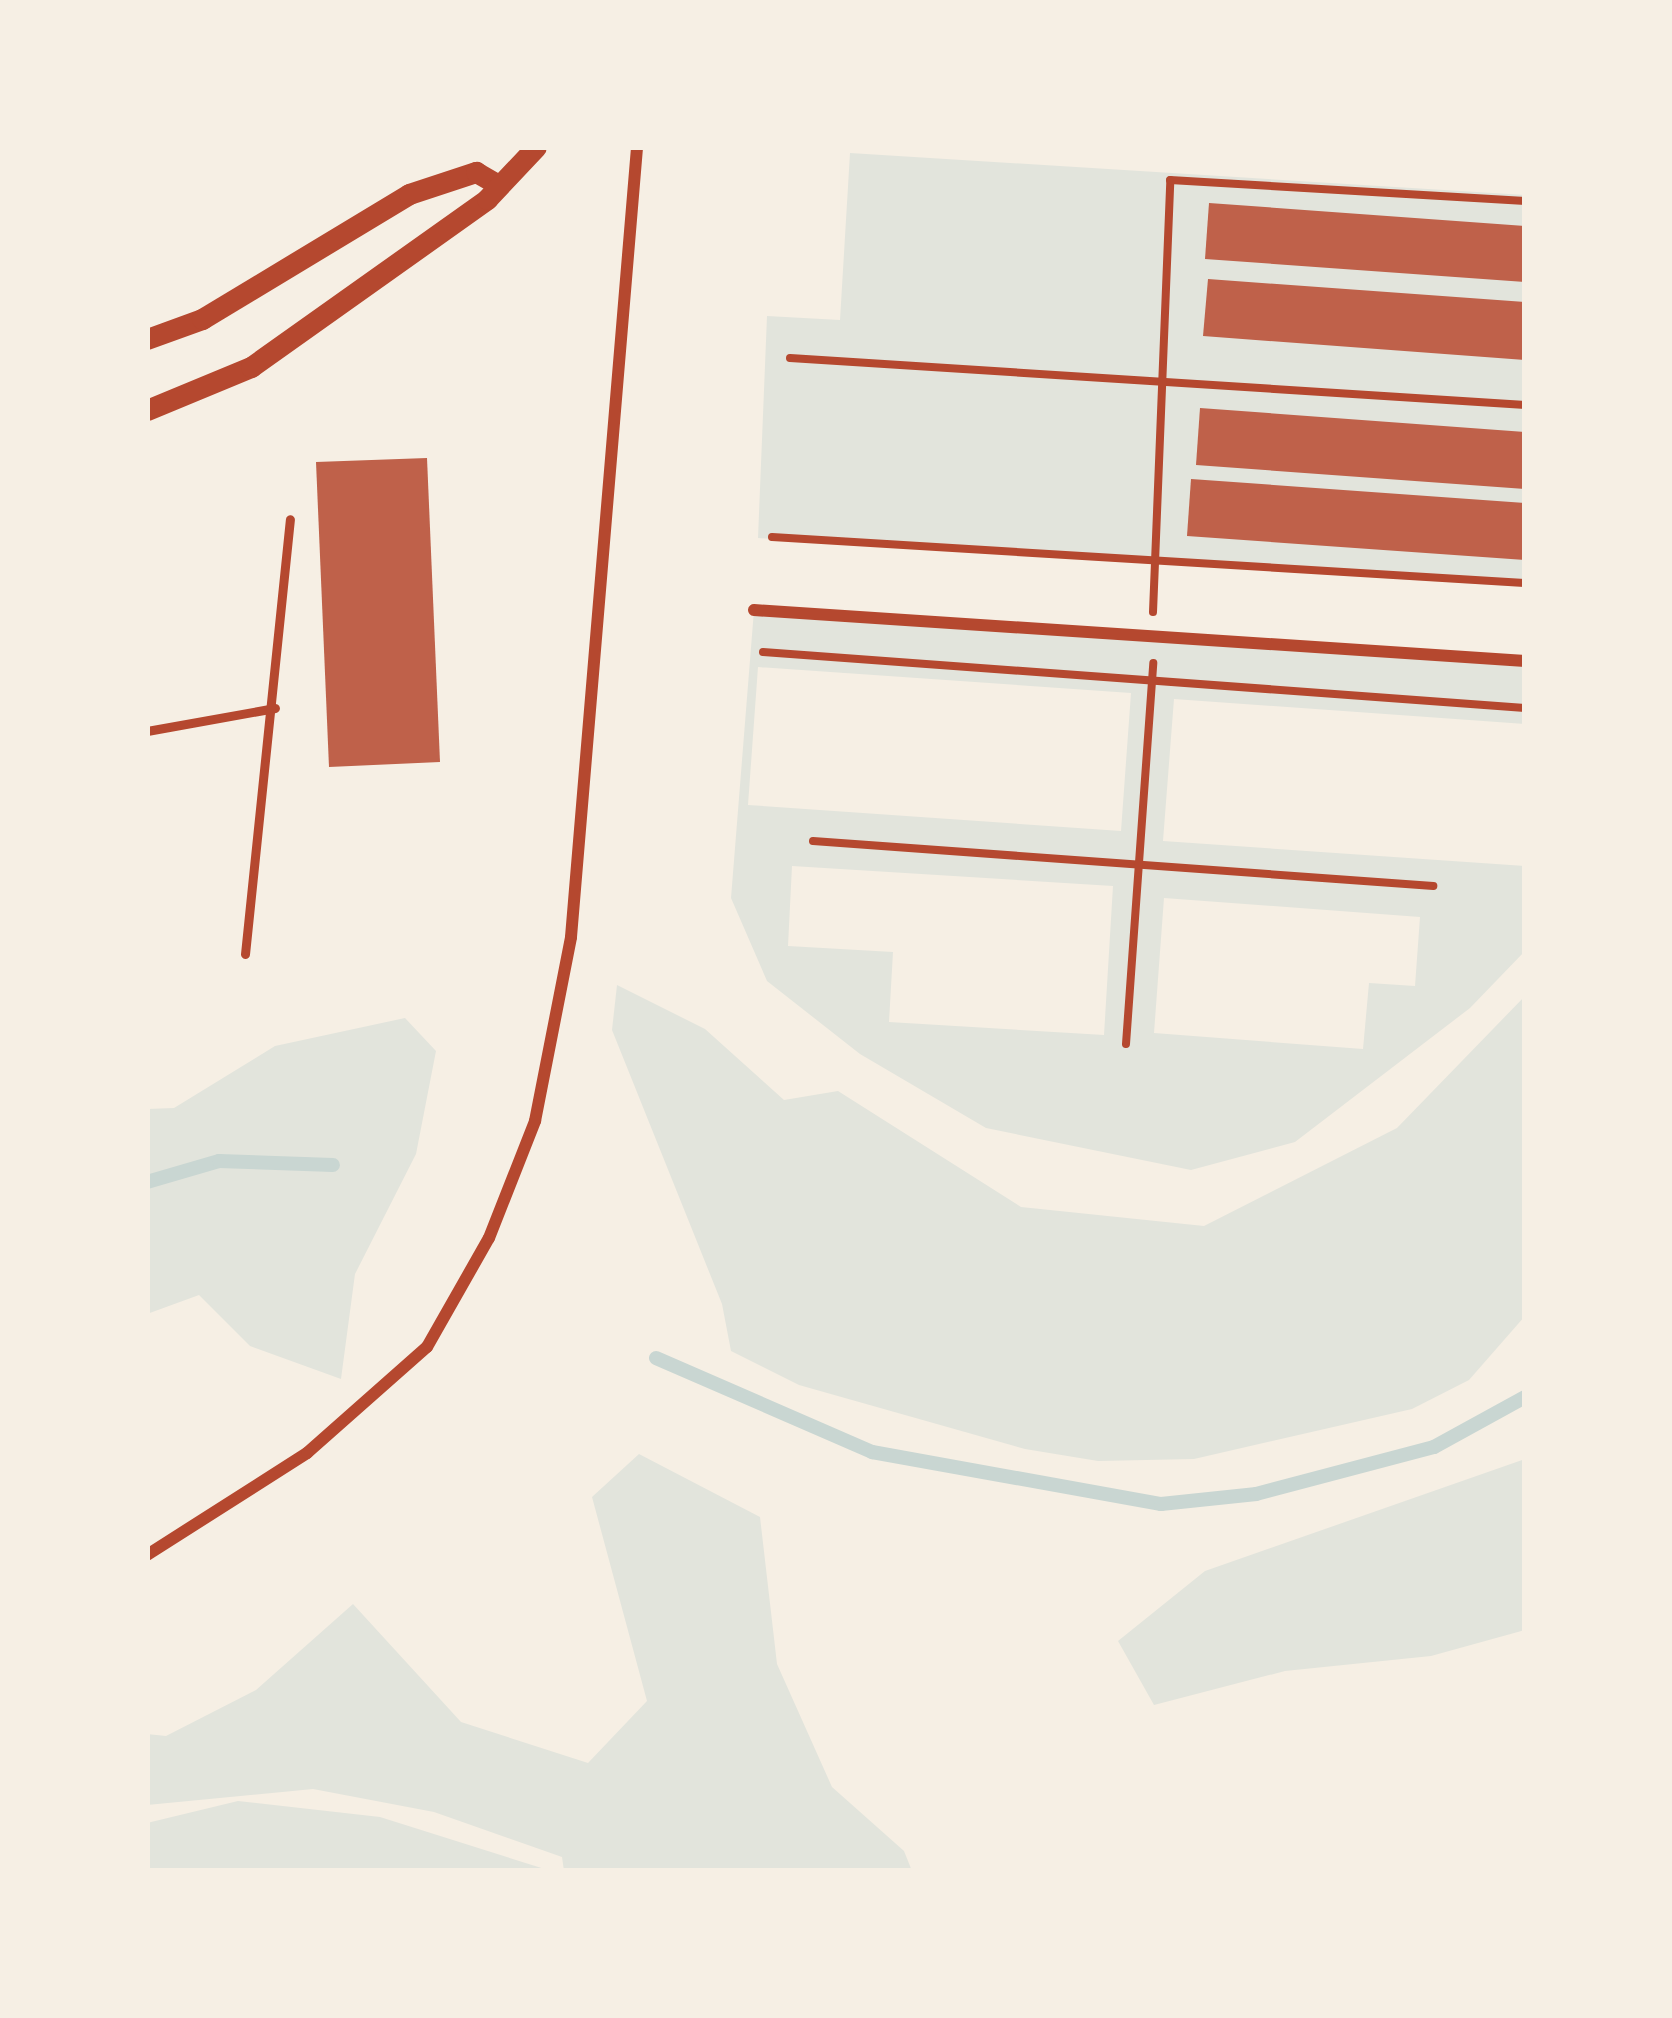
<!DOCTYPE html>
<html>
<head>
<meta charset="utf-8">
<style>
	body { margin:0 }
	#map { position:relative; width:1672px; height:2018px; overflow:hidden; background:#f6efe4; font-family:"Noto Sans",sans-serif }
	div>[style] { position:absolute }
	.green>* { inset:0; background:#e2e4dc }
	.stream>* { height:14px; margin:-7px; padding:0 7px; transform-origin:7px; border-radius:7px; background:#c9d6d2 }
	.building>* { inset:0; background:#bf614a }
	.path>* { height:8px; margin:-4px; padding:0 4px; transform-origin:4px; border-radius:4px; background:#b5482f }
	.service>* { height:9px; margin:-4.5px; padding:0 4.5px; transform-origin:4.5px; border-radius:4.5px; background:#b5482f }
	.minor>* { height:12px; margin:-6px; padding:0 6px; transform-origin:6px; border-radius:6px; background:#b5482f }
	.tertiary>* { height:21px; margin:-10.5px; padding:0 10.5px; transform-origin:10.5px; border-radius:10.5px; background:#b5482f }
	span { translate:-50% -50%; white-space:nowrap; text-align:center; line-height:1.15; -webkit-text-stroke:12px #f6efe4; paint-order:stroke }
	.frame { position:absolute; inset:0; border:150px solid #f6efe4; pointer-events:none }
</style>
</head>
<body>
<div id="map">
	<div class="green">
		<div style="clip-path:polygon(850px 153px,1525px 195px,1525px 587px,758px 538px,767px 316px,840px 320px)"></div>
		<div style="clip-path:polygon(evenodd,754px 610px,1525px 661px,1525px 724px,1174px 699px,1163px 841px,1525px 866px,1525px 951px,1470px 1008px,1295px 1142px,1191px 1170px,986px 1128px,860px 1054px,767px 981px,731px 898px,754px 610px,758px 667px,1131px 693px,1121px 831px,748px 805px,758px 667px,754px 610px,792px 866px,1113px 886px,1104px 1035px,889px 1022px,893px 952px,788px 946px,792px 866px,754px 610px,1164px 898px,1420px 917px,1415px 986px,1369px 983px,1363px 1049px,1154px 1033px,1164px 898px)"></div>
		<div style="clip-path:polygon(617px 985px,705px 1029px,784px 1100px,838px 1091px,1021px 1207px,1204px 1226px,1397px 1128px,1525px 996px,1525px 1316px,1469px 1380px,1412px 1409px,1194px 1459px,1098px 1461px,1025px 1449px,799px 1385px,731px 1351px,722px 1304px,612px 1030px)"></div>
		<div style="clip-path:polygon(405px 1018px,436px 1051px,416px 1154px,355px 1274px,341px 1379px,250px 1346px,199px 1295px,147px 1314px,147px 1109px,174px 1108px,275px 1046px)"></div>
		<div style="clip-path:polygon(639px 1454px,760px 1517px,777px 1664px,832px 1787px,904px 1851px,912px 1871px,564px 1871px,562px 1857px,434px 1812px,313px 1789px,147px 1805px,147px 1734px,166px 1736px,256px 1690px,353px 1604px,461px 1722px,588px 1763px,647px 1701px,592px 1497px)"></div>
		<div style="clip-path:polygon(1525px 1459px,1525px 1630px,1431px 1656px,1285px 1671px,1154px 1705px,1118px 1641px,1205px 1571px)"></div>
		<div style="clip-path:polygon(238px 1801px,380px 1817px,551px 1871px,147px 1871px,147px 1823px)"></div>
	</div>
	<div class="stream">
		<div style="left:147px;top:1182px;width:75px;rotate:-16.3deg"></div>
		<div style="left:219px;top:1161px;width:114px;rotate:2deg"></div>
		<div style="left:656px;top:1358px;width:236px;rotate:23.5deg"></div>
		<div style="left:872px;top:1452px;width:294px;rotate:10.2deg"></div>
		<div style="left:1161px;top:1504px;width:96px;rotate:-6deg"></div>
		<div style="left:1256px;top:1494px;width:184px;rotate:-14.8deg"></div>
		<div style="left:1434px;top:1447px;width:104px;rotate:-28.8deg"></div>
	</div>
	<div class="building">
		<div style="clip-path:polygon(1209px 203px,1525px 226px,1525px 282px,1205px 259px)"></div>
		<div style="clip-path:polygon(1208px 279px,1525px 302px,1525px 360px,1203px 336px)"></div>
		<div style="clip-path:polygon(1200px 408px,1525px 432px,1525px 489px,1196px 465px)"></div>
		<div style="clip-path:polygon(427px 458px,440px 762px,329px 767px,316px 462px)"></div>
		<div style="clip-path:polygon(1191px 479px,1525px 503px,1525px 560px,1187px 536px)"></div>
	</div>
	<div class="path">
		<div style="left:790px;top:358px;width:737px;rotate:3.66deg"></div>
		<div style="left:772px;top:537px;width:754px;rotate:3.5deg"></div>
		<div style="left:1153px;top:612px;width:432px;rotate:-87.7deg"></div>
		<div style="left:1170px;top:180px;width:356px;rotate:3.4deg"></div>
		<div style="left:763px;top:652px;width:764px;rotate:4.2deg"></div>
		<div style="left:813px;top:841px;width:622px;rotate:4.15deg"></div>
		<div style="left:1126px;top:1044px;width:382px;rotate:-85.9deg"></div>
	</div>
	<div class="service">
		<div style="left:147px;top:731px;width:130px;rotate:-10.2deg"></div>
		<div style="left:245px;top:954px;width:437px;rotate:-84.1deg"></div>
	</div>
	<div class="minor">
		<div style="left:754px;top:610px;width:773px;rotate:3.78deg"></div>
		<div style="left:147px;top:1555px;width:190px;rotate:-32.5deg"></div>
		<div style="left:307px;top:1453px;width:160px;rotate:-41.5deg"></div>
		<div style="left:427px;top:1347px;width:125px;rotate:-60.4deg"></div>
		<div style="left:489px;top:1238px;width:126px;rotate:-68.5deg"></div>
		<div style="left:535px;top:1121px;width:187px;rotate:-78.9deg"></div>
		<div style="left:571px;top:937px;width:793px;rotate:-85.22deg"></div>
	</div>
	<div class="tertiary">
		<div style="left:147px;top:339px;width:59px;rotate:-20deg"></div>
		<div style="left:202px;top:319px;width:242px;rotate:-31.1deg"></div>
		<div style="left:409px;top:194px;width:71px;rotate:-18.2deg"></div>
		<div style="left:476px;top:172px;width:24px;rotate:30deg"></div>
		<div style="left:147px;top:410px;width:113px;rotate:-22.5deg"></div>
		<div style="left:251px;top:367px;width:290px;rotate:-35.4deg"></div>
		<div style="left:487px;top:199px;width:71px;rotate:-46.7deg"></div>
	</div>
	<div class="frame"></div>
</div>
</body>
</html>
